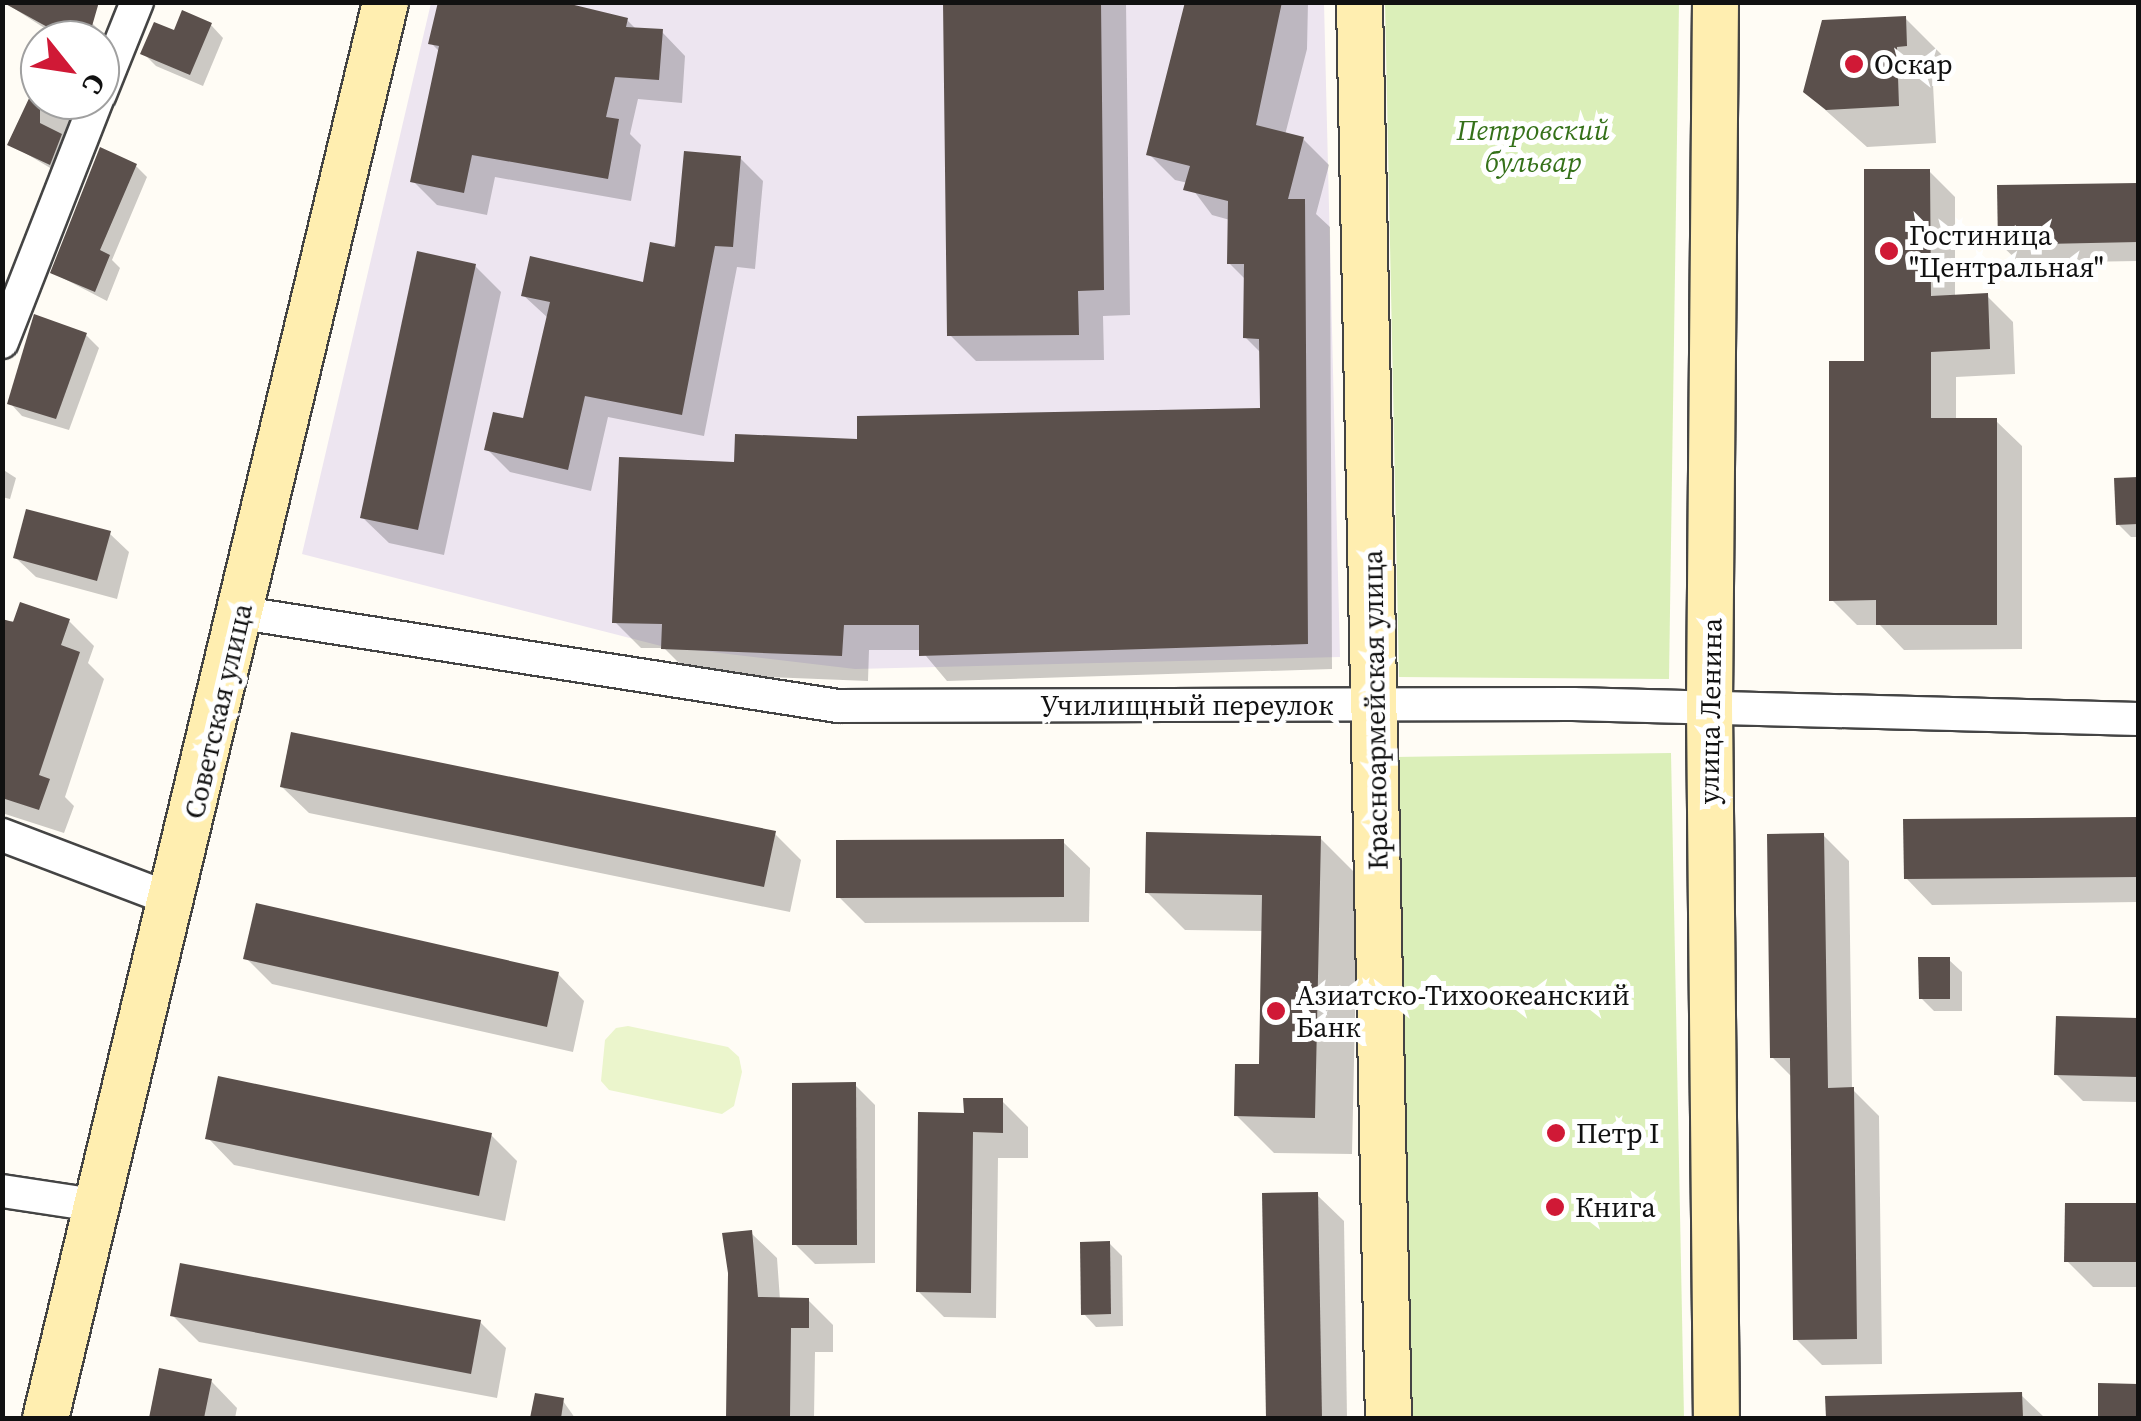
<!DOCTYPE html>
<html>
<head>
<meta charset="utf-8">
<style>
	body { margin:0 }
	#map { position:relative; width:2141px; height:1421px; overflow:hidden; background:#fffcf5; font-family:"Source Serif 4",serif }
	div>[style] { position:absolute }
	.industrial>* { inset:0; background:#ede5f0 }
	.green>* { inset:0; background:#dbefb9 }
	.pitch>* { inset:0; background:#ebf5cc }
	.shadow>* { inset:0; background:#0003 }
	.building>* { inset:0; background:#5b504c }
	.roads { filter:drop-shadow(2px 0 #444) drop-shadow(-2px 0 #444) drop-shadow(0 2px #444) drop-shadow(0 -2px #444) }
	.street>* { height:32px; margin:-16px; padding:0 16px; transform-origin:16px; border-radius:16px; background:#fff }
	.secondary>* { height:45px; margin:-22.5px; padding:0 22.5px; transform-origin:22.5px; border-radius:22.5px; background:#ffeeb0 }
	.dots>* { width:28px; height:28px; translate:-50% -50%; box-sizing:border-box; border:5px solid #fff; border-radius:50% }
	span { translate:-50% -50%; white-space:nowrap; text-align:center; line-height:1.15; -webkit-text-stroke:10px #fff; paint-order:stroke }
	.poi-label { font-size:28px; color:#111 }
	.left { translate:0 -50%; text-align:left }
	.park-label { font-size:28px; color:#357119; font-style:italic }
	.street-label { font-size:28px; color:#111 }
	.frame { position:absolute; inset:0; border:5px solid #111; pointer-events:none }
	.north { position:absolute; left:20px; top:20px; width:100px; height:100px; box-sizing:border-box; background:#fff; border:2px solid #a0a0a0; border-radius:50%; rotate:120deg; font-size:28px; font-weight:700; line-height:40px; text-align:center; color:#111 }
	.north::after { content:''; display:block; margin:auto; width:35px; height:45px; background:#d01936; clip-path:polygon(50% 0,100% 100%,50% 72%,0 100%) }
</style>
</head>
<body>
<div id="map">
	<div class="industrial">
		<div style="clip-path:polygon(431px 3px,1324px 3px,1340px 657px,855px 669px,661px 646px,302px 554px)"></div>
	</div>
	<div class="green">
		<div style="clip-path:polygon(1385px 3px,1679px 3px,1669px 679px,1399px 677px)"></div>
		<div style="clip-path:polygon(1671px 753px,1684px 1418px,1407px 1418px,1394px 757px)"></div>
	</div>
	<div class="pitch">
		<div style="clip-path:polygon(628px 1026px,728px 1047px,739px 1057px,742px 1072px,734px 1106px,722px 1114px,609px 1090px,601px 1081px,605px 1040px,616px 1028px)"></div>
	</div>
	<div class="shadow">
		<div style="clip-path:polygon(4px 2px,92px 23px,104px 35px,100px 48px,100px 40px,49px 40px,52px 33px)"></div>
		<div style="clip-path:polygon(946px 2px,1126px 2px,1130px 315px,1103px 316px,1104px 360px,976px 361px,950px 335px)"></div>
		<div style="clip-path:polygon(1188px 2px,1308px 2px,1307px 49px,1285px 135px,1303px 139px,1329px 165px,1316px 214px,1330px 227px,1332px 669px,947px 681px,921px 650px,869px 650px,868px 681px,690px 674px,664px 648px,641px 648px,615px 622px,737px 464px,860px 441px,1263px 410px,1261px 353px,1245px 337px,1246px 280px,1229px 263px,1230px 220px,1212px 215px,1188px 183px,1175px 180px,1149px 154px)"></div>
		<div style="clip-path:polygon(1905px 18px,1943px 56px,1944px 83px,1933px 84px,1936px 143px,1867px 147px,1805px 92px)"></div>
		<div style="clip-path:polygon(627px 20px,637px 30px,662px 32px,685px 56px,682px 103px,638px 99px,630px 134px,641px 145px,631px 201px,495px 177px,487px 215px,437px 205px,413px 181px,440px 52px,431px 43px)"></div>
		<div style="clip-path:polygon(211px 25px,223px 38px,203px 86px,156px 66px,143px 53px,175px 34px)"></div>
		<div style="clip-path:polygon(40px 61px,40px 81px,34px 75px)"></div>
		<div style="clip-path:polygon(40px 81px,40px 100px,92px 100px,62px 175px,10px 144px)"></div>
		<div style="clip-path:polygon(740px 158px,763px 181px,755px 269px,737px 267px,704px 436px,608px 417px,591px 491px,510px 472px,487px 449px,525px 421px,548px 318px,523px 295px,644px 285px)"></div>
		<div style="clip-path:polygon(136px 166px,147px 177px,112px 260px,120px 268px,107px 301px,53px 273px)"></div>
		<div style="clip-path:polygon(1929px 171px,1955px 197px,1955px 298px,1987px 296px,2013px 322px,2015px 374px,1956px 377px,1956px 421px,1996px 421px,2022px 446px,2022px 649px,1904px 650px,1880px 625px,1857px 625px,1832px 600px,1867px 363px)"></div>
		<div style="clip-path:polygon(2138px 185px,2138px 261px,2020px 263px,2000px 244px,1999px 188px)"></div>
		<div style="clip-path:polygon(475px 266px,501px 292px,444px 555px,389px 543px,362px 517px)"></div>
		<div style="clip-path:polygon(86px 335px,99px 348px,69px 430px,22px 416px,10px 403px)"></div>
		<div style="clip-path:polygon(2px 469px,16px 478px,10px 499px,2px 497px)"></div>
		<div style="clip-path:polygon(2138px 479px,2138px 537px,2131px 537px,2118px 524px,2117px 480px)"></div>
		<div style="clip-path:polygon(109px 533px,129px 552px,117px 599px,36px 577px,16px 558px)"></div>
		<div style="clip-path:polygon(2px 621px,69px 621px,94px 646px,88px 663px,104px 679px,65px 797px,74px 806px,64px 833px,2px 813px)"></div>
		<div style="clip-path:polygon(282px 787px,775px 834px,801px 860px,790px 912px,309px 813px)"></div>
		<div style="clip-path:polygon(2138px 819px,2138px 902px,1932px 905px,1906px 878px,1905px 822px)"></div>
		<div style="clip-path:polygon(1823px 835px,1849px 861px,1852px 1089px,1879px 1116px,1882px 1364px,1822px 1365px,1796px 1339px,1793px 1078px,1772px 1057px)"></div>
		<div style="clip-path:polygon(1320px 838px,1358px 876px,1352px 1154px,1274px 1153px,1236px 1115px,1261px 1067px,1264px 931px,1185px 930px,1147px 892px)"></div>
		<div style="clip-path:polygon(1063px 842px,1090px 868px,1089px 922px,865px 923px,839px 897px)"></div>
		<div style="clip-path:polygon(246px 958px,558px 974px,584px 1001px,573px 1052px,272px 984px)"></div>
		<div style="clip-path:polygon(1949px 960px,1962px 972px,1962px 1011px,1934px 1011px,1921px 998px)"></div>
		<div style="clip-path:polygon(2058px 1019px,2138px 1021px,2138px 1102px,2083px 1101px,2056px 1074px)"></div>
		<div style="clip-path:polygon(855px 1085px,875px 1105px,875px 1263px,815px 1264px,795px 1244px)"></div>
		<div style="clip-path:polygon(1002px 1101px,1028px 1127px,1028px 1158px,998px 1158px,996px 1318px,944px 1317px,918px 1291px,966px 1115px)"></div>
		<div style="clip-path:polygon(491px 1135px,517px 1161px,505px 1221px,234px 1165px,208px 1138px)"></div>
		<div style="clip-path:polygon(1317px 1195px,1344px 1221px,1347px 1418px,1268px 1418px,1265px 1196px)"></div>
		<div style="clip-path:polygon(2067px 1206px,2138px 1206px,2138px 1287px,2093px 1287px,2067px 1261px)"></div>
		<div style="clip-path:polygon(751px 1233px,777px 1258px,780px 1300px,808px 1300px,833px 1325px,833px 1352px,815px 1352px,814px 1418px,729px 1418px,731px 1273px)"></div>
		<div style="clip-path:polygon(1109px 1243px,1122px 1256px,1123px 1326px,1096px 1327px,1084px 1314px)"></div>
		<div style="clip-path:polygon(173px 1316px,480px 1322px,506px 1348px,497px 1398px,199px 1342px)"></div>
		<div style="clip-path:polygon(161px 1371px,211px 1381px,237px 1408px,235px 1418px,152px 1418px)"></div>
		<div style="clip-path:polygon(2021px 1395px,2045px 1418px,1828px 1418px,1828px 1398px)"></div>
		<div style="clip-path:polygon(537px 1396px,563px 1401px,575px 1418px,533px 1418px)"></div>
	</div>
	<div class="building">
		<div style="clip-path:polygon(2px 2px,99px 2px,88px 40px,46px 40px,51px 29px)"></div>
		<div style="clip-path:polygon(438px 2px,562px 2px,628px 18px,626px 27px,663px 29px,659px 80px,615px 77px,606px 117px,619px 119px,608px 179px,472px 155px,464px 193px,410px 182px,439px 46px,428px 44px)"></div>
		<div style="clip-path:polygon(943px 2px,1101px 2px,1104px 290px,1078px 291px,1079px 335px,947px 336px)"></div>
		<div style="clip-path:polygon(1185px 2px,1282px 2px,1256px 125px,1304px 137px,1288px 199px,1305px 199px,1308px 644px,919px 656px,919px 625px,844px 625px,842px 656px,661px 649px,662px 624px,612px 623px,619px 457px,734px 462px,735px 434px,857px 439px,857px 416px,1260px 408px,1259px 339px,1243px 338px,1244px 264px,1227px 264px,1228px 201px,1183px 190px,1190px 166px,1146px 155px)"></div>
		<div style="clip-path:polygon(182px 10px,212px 23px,190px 75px,140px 54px,154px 22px,174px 30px)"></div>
		<div style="clip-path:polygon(1906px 16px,1907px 46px,1897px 47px,1899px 106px,1826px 110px,1803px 92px,1822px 20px)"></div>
		<div style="clip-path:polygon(40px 75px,40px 123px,62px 134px,50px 165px,7px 145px)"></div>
		<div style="clip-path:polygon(100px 147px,137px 164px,100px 250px,110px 255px,95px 292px,50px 273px)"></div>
		<div style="clip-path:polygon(684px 151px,741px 156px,733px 247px,715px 246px,682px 415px,585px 396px,568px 470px,484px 450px,493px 412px,523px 418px,550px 302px,521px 296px,530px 256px,643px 282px,650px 242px,675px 247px)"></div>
		<div style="clip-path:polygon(1864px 169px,1930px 169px,1931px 296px,1988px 293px,1990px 349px,1931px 352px,1931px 418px,1997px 418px,1997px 625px,1876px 625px,1876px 600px,1829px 601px,1829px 361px,1864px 361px)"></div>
		<div style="clip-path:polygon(2138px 183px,2138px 242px,1998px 245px,1997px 185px)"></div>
		<div style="clip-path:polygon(417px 251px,476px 264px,418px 530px,360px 518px)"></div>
		<div style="clip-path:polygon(34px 314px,87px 333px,56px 419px,7px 404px)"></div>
		<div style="clip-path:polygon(2138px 477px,2138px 524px,2116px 525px,2114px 478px)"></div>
		<div style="clip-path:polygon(26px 509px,111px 531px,97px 581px,13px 558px)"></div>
		<div style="clip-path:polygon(20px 602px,70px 619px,61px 645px,80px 652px,39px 775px,50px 779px,39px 810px,2px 798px,2px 619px,13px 622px)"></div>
		<div style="clip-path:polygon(291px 732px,776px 831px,764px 887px,280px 787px)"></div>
		<div style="clip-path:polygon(2138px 817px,2138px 877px,1904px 879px,1903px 819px)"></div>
		<div style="clip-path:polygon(1146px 832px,1321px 836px,1315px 1118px,1234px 1116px,1235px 1064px,1259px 1064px,1262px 895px,1145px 893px)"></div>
		<div style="clip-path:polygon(1824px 833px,1828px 1088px,1854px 1087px,1857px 1339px,1793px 1340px,1790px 1058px,1770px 1058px,1767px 834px)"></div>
		<div style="clip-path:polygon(1064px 839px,1064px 897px,836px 898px,836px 840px)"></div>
		<div style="clip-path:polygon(256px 903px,559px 972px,547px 1027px,243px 959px)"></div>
		<div style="clip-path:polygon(1918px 957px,1950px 957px,1950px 999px,1919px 999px)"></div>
		<div style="clip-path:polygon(2056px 1016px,2138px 1018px,2138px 1077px,2054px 1075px)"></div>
		<div style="clip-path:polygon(218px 1076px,492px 1133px,479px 1196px,205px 1139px)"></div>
		<div style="clip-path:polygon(856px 1082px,857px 1245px,792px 1245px,792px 1083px)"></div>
		<div style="clip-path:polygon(963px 1098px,1003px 1098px,1003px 1133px,973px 1132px,971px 1293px,916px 1292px,918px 1112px,964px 1113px)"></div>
		<div style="clip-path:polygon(1318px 1192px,1322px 1418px,1266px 1418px,1262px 1193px)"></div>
		<div style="clip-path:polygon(2065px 1203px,2138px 1203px,2138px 1262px,2064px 1262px)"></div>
		<div style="clip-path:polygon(752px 1230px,758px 1297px,809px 1298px,809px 1328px,791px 1328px,790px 1418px,726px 1418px,728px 1273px,722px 1233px)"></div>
		<div style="clip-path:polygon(1110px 1241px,1111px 1314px,1081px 1315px,1080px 1242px)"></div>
		<div style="clip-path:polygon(180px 1263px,481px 1320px,471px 1374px,170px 1316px)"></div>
		<div style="clip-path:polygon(159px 1368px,212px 1379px,204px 1418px,149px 1418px)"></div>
		<div style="clip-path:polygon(2098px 1383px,2138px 1384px,2138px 1418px,2098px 1418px)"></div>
		<div style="clip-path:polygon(2022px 1392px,2023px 1418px,1826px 1418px,1825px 1396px)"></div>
		<div style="clip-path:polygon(535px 1393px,564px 1398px,561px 1418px,530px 1418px)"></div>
	</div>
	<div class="roads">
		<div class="street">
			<div style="left:100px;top:94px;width:99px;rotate:-68.1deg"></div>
			<div style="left:2px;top:342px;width:260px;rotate:-68.6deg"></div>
			<div style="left:242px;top:613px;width:603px;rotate:8.87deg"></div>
			<div style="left:838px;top:706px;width:735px;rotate:-0.16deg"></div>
			<div style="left:1573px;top:704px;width:565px;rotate:1.52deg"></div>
			<div style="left:2px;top:835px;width:183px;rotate:20.8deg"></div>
			<div style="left:2px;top:1191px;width:94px;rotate:8.6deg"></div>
		</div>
		<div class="secondary">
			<div style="left:1359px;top:2px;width:1416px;rotate:88.83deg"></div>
			<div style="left:1715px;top:2px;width:705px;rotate:90.49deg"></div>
			<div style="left:1709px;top:707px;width:711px;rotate:89.44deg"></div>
			<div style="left:45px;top:1418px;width:1456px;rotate:-76.5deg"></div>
		</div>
	</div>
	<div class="dots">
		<div style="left:1854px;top:64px;background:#d01936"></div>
		<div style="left:1889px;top:251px;background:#d01936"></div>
		<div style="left:1276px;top:1011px;background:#d01936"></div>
		<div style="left:1556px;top:1133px;background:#d01936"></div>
		<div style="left:1555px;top:1207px;background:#d01936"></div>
	</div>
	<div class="poi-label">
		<span class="left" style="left:1874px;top:64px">Оскар</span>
		<span class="left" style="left:1909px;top:251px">Гостиница<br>"Центральная"</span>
		<span class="left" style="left:1296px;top:1011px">Азиатско-Тихоокеанский<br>Банк</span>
		<span class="left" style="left:1576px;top:1133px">Петр I</span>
		<span class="left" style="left:1575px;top:1207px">Книга</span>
	</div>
	<div class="park-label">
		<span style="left:1533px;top:146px">Петровский<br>бульвар</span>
	</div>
	<div class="street-label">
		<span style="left:1187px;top:705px">Училищный переулок</span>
		<span style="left:1375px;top:710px;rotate:-91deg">Красноармейская улица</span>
		<span style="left:218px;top:711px;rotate:-77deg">Советская улица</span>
		<span style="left:1710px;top:711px;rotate:-89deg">улица Ленина</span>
	</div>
	<div class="frame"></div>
	<div class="north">С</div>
</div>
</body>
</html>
